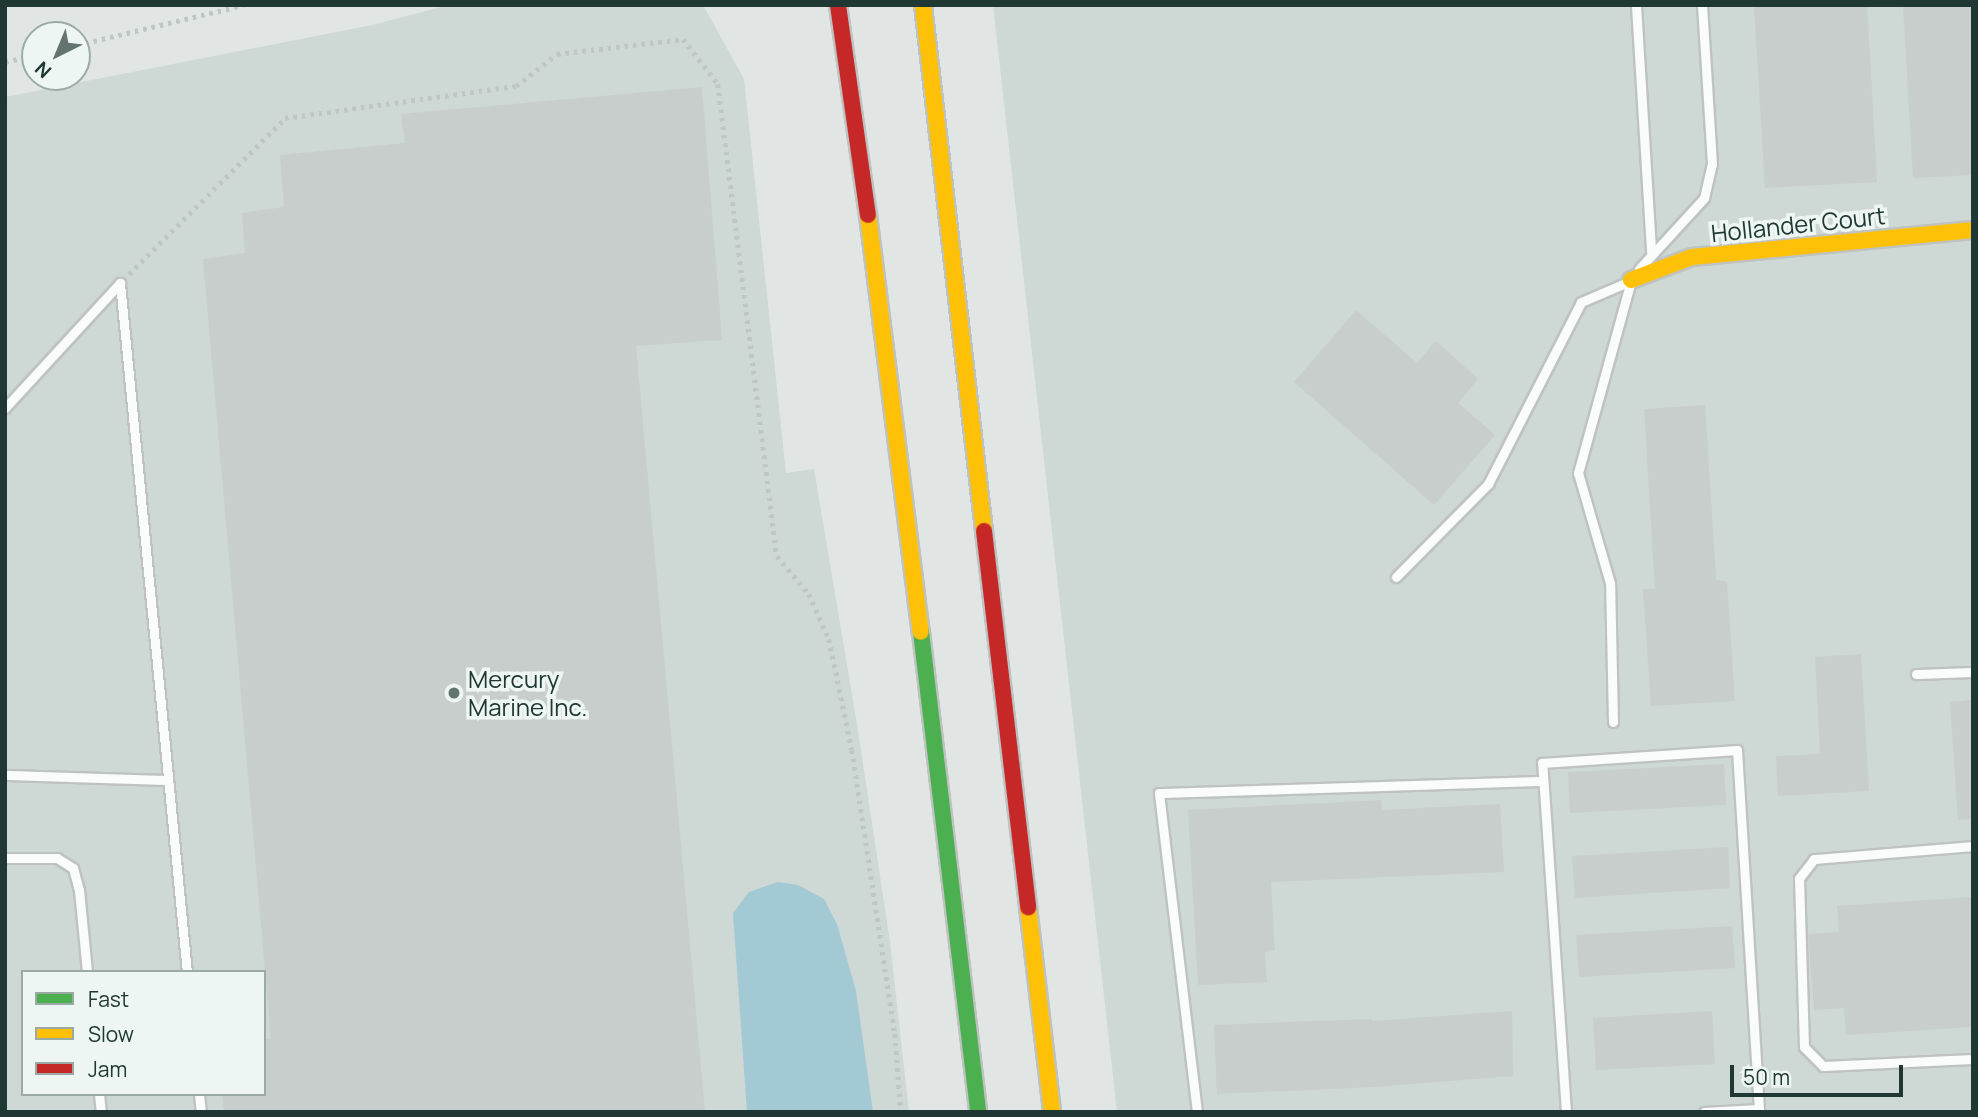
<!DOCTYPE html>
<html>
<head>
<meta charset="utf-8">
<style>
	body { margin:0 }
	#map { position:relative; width:1978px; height:1117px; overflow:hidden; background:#e1e6e4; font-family:Manrope,sans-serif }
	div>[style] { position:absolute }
	.built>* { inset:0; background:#ced8d4 }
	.water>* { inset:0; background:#a2c9d4 }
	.building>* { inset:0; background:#c8cecc }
	.path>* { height:4.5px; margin-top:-2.25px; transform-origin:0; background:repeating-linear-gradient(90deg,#bfc7c5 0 3.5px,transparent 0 8.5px) }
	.roads { filter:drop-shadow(2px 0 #bec3c1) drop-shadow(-2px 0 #bec3c1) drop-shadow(0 2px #bec3c1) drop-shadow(0 -2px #bec3c1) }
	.lane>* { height:9px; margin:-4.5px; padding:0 4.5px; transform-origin:4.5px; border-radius:4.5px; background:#fafbfb }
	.fast>* { height:16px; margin:-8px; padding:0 8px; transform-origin:8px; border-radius:8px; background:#4caf50 }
	.slow>* { height:16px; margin:-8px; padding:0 8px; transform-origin:8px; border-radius:8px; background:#ffc107 }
	.jam>* { height:16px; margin:-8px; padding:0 8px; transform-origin:8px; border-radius:8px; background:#c62828 }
	.dots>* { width:19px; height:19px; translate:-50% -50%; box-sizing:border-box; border:4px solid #eef6f3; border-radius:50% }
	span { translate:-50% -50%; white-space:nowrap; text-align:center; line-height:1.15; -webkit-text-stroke:7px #eef6f3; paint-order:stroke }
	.street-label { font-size:24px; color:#203833 }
	.poi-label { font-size:24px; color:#203833 }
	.left { translate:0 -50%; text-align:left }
	.frame { position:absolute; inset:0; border:7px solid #203833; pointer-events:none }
	.legend { position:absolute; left:21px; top:970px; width:245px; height:126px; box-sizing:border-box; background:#eef6f3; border:2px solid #9caaa6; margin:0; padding:9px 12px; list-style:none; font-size:21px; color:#203833 }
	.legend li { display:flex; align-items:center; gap:14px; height:35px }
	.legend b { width:35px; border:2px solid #9caaa6 }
	.north { position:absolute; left:21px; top:21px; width:70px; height:70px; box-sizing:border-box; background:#eef6f3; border:2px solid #9caaa6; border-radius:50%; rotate:223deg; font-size:19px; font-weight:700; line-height:28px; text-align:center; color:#203833 }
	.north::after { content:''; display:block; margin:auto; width:24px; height:32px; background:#647571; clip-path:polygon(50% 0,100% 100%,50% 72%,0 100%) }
	.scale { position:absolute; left:1730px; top:1065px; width:173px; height:32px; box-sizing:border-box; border:4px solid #203833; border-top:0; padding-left:9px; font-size:21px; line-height:24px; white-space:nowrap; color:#203833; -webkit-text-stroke:5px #eef6f3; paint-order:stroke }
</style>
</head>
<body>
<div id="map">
	<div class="built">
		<div style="clip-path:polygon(evenodd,449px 5px,703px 5px,744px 79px,786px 473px,814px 469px,857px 724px,890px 942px,909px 1112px,5px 1112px,5px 97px,372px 25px,449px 5px,23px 972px,264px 972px,264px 1094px,23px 1094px,23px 972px)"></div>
		<div style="clip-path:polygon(993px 5px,1973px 5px,1973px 1112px,1117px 1112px)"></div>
	</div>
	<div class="water">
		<div style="clip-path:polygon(778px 882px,798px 885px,824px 899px,837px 924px,856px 991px,873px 1112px,747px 1112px,733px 913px,749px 892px)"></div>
	</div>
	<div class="building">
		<div style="clip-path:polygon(1754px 5px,1867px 5px,1877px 182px,1765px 188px)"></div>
		<div style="clip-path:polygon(1903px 5px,1973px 5px,1973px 175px,1913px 178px)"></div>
		<div style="clip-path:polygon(702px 87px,722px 340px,636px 346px,705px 1112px,224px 1112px,222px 1094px,264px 1094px,264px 1039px,271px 1039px,203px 259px,245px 253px,242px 213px,284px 207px,280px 155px,405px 143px,401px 114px)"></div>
		<div style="clip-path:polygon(1356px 310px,1417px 363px,1436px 341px,1478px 379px,1458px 403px,1495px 435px,1434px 505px,1294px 382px)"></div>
		<div style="clip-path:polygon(1705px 405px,1716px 580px,1727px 582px,1735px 701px,1651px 706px,1643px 589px,1655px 589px,1644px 409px)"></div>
		<div style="clip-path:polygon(1861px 654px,1869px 791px,1778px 796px,1776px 756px,1820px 754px,1815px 657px)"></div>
		<div style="clip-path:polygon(1973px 700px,1973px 819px,1958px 820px,1950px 702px)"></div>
		<div style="clip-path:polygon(1724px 764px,1726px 805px,1570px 813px,1568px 772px)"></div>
		<div style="clip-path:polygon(1381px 800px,1382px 810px,1500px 804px,1504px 872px,1271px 882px,1275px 951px,1265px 952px,1267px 982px,1198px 985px,1188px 810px)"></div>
		<div style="clip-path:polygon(1728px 847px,1730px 888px,1575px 898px,1572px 856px)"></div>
		<div style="clip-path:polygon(1973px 897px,1973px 1027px,1846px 1035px,1844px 1008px,1814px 1010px,1808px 934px,1839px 932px,1837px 906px)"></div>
		<div style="clip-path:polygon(1732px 926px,1735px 968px,1579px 977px,1576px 935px)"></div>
		<div style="clip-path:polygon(1512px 1011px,1513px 1076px,1375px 1087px,1217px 1094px,1214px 1025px,1372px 1019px,1372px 1021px)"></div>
		<div style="clip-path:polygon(1712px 1011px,1715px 1064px,1596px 1070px,1593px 1018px)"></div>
	</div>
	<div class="path">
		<div style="left:77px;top:45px;width:171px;rotate:-13.5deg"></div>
		<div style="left:5px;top:62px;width:31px;rotate:-13deg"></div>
		<div style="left:129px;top:274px;width:221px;rotate:-45deg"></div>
		<div style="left:285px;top:118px;width:233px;rotate:-7.9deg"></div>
		<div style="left:516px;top:86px;width:52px;rotate:-38deg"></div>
		<div style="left:557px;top:54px;width:127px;rotate:-6.8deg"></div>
		<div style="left:683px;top:39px;width:57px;rotate:52.1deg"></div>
		<div style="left:718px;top:84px;width:476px;rotate:82.9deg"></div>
		<div style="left:777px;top:556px;width:50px;rotate:49.9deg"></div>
		<div style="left:809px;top:594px;width:49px;rotate:66deg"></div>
		<div style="left:829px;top:639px;width:113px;rotate:78.3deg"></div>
		<div style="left:852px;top:750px;width:287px;rotate:81.4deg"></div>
		<div style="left:895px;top:1034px;width:78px;rotate:85.6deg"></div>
	</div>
	<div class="roads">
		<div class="lane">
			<div style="left:1636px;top:5px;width:248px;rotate:86.5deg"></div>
			<div style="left:1639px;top:269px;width:96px;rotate:-47.5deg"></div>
			<div style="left:1704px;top:198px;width:35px;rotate:-77deg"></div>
			<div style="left:1712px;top:164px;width:159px;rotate:-93.6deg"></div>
			<div style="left:120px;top:283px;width:692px;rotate:84.45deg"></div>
			<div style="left:5px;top:408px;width:170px;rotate:-47.4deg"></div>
			<div style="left:1396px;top:577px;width:131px;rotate:-45.3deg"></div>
			<div style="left:1488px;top:484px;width:204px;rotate:-62.9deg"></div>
			<div style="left:1581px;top:302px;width:53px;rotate:-23.2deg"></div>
			<div style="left:1916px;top:674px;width:57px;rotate:-2deg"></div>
			<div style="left:1613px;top:722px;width:139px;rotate:-91.2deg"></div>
			<div style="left:1610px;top:583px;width:115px;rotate:-106.2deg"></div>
			<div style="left:1578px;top:473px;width:196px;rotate:-74.6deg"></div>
			<div style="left:5px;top:775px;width:163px;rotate:1.8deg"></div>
			<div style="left:1973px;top:846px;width:160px;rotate:175.3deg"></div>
			<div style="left:1814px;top:859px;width:24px;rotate:128deg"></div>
			<div style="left:1799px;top:878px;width:169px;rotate:88.3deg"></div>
			<div style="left:1804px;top:1047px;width:27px;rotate:45deg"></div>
			<div style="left:1823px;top:1066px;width:150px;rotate:-2.7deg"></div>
			<div style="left:5px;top:858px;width:52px"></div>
			<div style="left:57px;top:858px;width:19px;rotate:32deg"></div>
			<div style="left:73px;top:868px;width:23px;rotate:75deg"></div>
			<div style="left:79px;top:890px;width:82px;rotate:84.4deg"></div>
			<div style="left:99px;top:1094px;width:18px;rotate:84deg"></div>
			<div style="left:199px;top:1094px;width:18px;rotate:84deg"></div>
			<div style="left:1197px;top:1112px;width:321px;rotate:-96.8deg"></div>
			<div style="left:1159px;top:793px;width:384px;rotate:-1.8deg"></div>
			<div style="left:1566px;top:1112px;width:350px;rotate:-93.9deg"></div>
			<div style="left:1542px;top:763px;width:195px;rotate:-3.8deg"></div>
			<div style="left:1737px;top:750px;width:360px;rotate:86.5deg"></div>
			<div style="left:1759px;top:1109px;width:55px;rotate:176.9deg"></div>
		</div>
		<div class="fast">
			<div style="left:921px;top:632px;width:483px;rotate:83.2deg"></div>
		</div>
		<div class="slow">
			<div style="left:923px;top:5px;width:530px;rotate:83.38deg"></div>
			<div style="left:868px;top:215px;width:420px;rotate:82.8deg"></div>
			<div style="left:1631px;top:280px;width:65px;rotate:-20.7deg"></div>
			<div style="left:1692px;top:257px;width:282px;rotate:-5.5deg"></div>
			<div style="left:1028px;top:907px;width:206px;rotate:83.3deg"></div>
		</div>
		<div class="jam">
			<div style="left:838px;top:5px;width:212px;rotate:81.9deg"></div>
			<div style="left:984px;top:531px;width:379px;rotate:83.3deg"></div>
		</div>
	</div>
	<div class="dots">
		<div style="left:454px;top:693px;background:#647571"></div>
	</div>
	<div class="street-label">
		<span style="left:1798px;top:224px;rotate:-6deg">Hollander Court</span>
	</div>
	<div class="poi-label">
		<span class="left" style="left:468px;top:693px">Mercury<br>Marine Inc.</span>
	</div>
	<div class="frame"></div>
	<ul class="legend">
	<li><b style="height:9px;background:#4caf50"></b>Fast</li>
	<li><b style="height:9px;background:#ffc107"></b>Slow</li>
	<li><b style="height:9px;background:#c62828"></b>Jam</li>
	</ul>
	<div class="north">N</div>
	<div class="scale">50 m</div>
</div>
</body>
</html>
